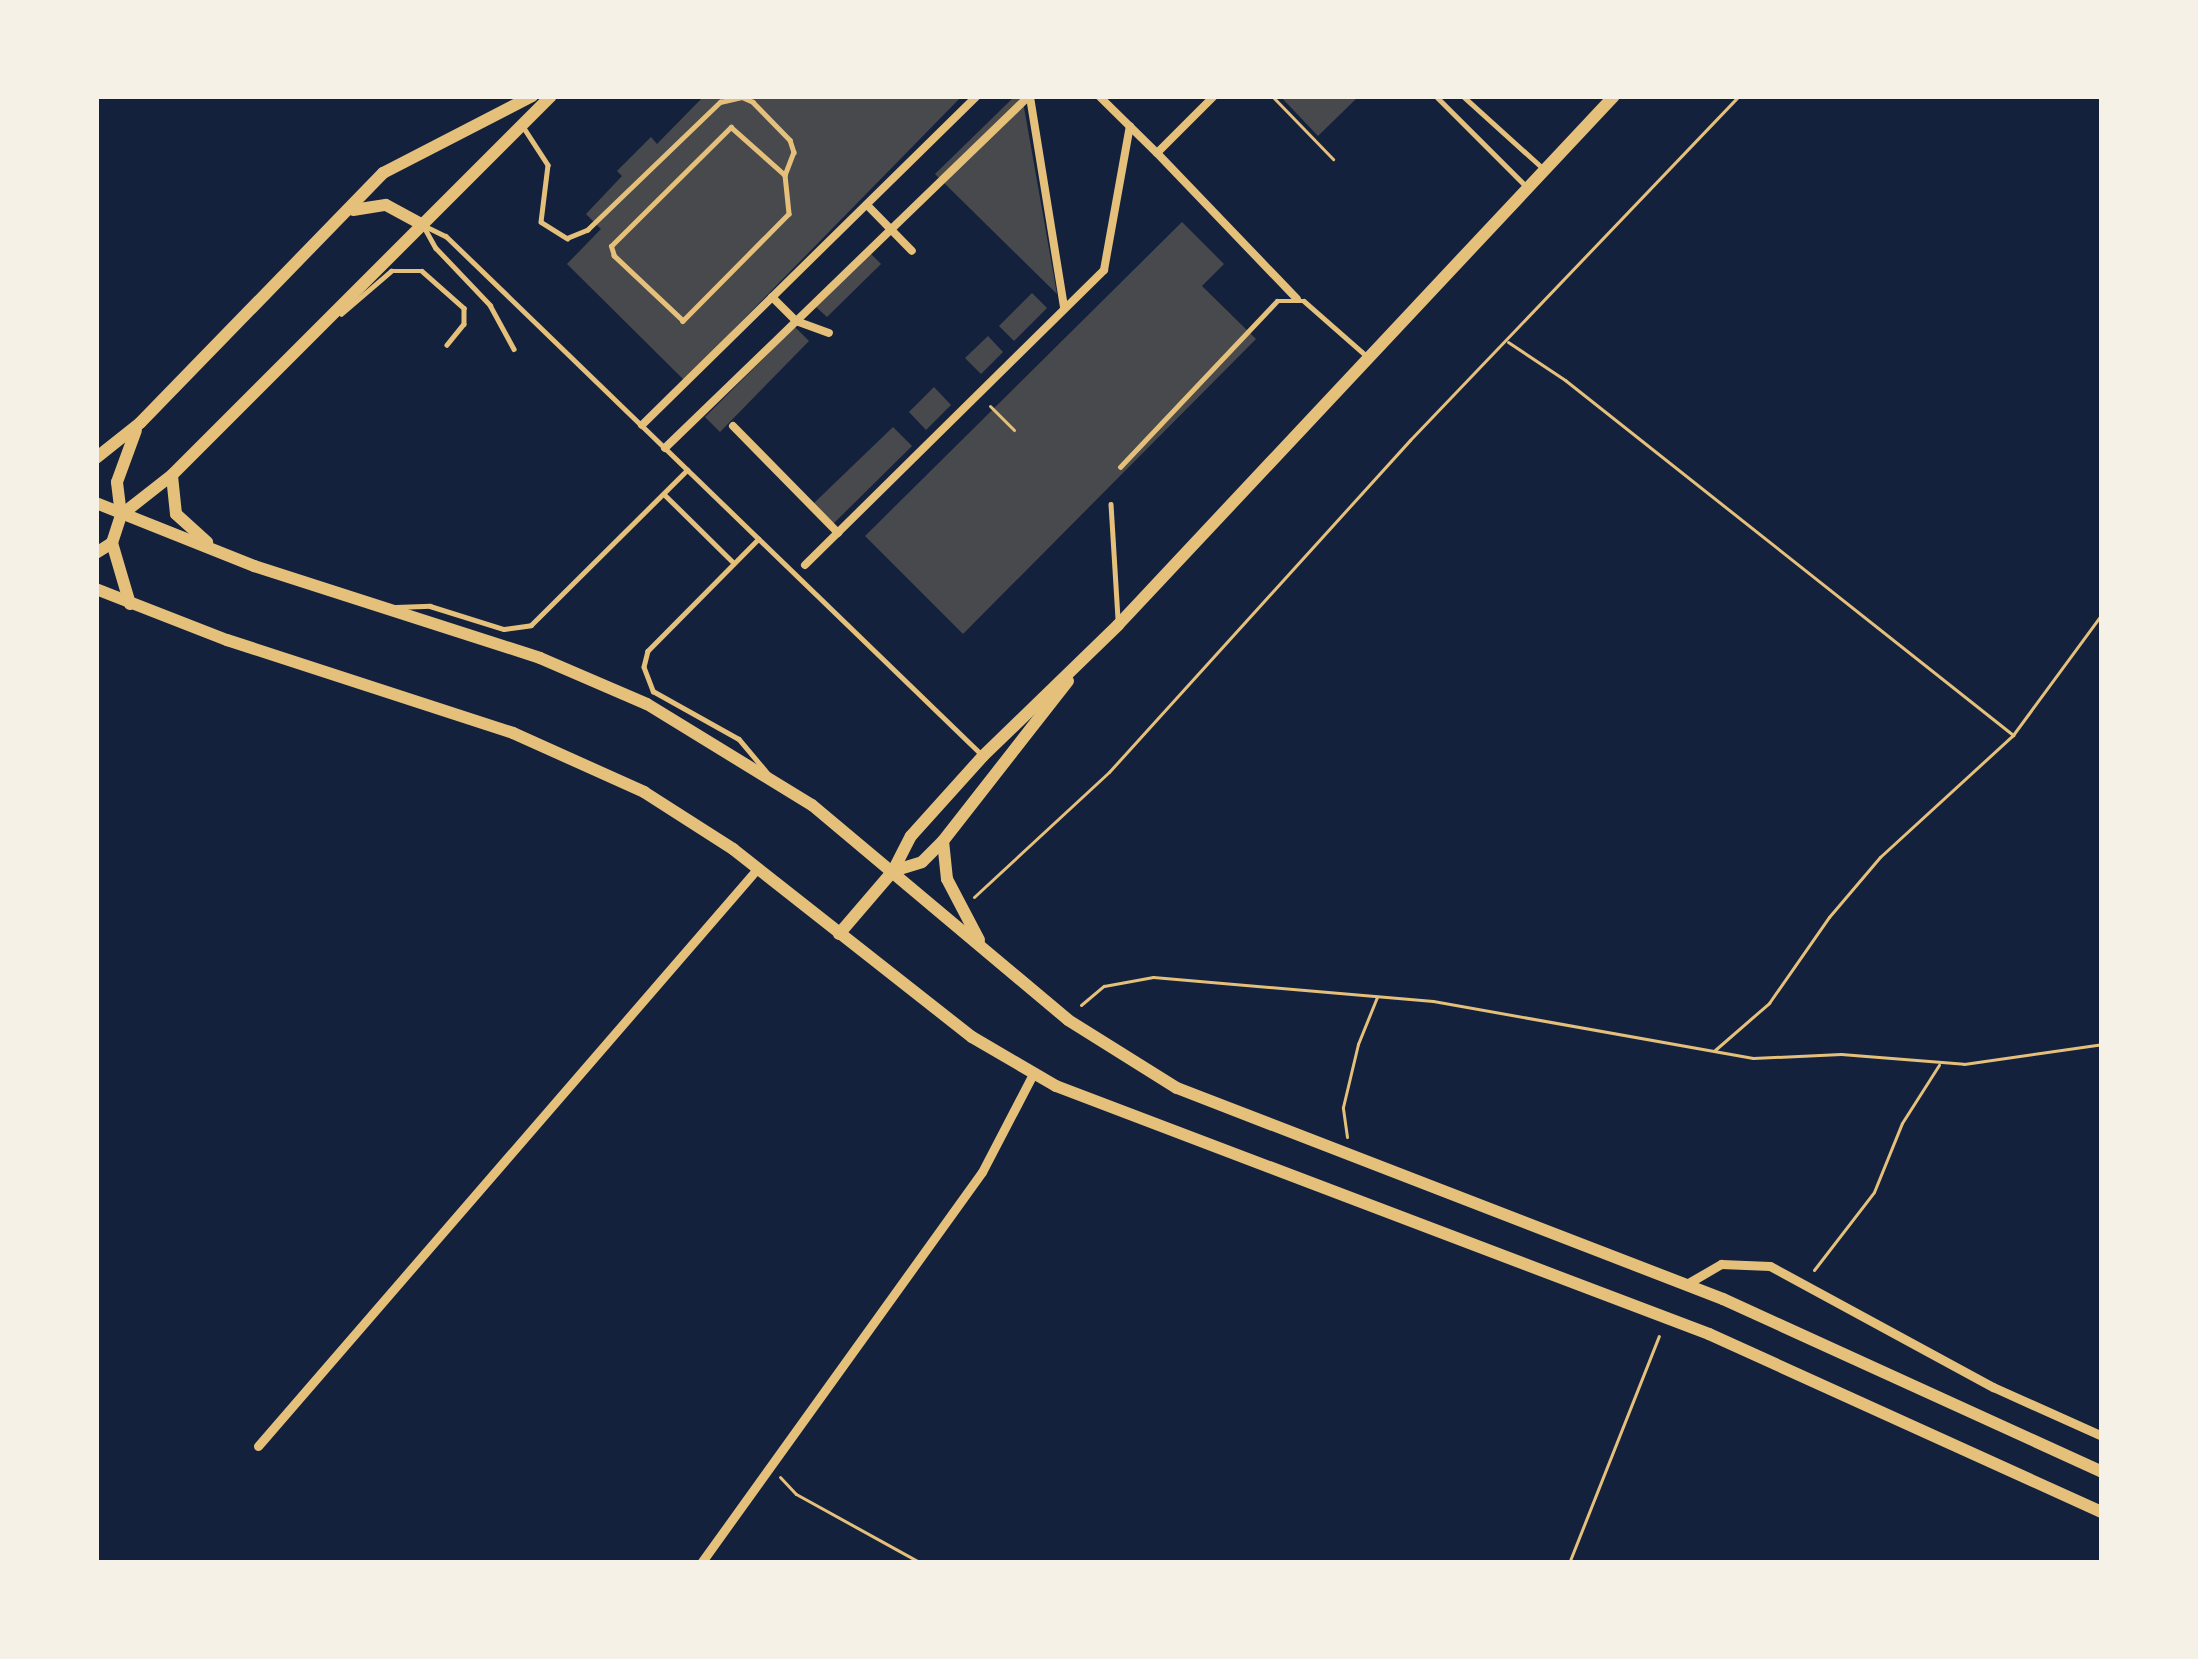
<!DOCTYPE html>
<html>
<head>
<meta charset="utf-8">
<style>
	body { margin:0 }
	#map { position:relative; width:2198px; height:1659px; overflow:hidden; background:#14213d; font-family:Georgia,serif }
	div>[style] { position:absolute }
	.building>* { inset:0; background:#48494c }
	.path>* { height:3px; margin:-1.5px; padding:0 1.5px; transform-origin:1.5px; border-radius:1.5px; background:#e5c07b }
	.service>* { height:4.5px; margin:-2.25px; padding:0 2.25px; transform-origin:2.25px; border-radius:2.25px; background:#e5c07b }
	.pedestrian>* { height:8px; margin:-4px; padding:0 4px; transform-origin:4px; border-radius:4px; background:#e5c07b }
	.minor>* { height:9px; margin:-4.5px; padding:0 4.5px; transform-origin:4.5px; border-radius:4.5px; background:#e5c07b }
	.tertiary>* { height:12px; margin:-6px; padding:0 6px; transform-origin:6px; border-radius:6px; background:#e5c07b }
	span { translate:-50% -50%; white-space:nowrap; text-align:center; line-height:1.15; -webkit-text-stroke:10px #f6f1e7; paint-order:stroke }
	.frame { position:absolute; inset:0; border:99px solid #f6f1e7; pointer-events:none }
</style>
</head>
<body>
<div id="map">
	<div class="building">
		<div style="clip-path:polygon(704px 96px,962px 96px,684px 380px,567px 264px,601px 229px,586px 214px,622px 176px,617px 171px,651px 137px,657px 144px)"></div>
		<div style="clip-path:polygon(1015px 96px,1022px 96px,1057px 294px,935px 174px)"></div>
		<div style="clip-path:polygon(1280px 96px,1359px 96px,1318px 136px)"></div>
		<div style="clip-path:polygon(1182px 222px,1224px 264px,1202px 286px,1256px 339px,963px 634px,865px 536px)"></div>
		<div style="clip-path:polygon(869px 252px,881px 264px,827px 317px,815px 306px)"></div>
		<div style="clip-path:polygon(1032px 293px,1047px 308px,1014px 341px,999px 326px)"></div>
		<div style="clip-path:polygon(795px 327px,809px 341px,720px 432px,705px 417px)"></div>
		<div style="clip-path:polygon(988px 336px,1003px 352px,981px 374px,965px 358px)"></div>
		<div style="clip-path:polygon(934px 387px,951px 405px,926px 430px,909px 412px)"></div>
		<div style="clip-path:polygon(893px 427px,912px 446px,833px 524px,813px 504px)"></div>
	</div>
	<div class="path">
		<div style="left:1272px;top:96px;width:88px;rotate:45.9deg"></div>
		<div style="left:1508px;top:342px;width:69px;rotate:33.7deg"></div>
		<div style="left:1565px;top:380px;width:572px;rotate:38.39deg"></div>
		<div style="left:990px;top:406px;width:34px;rotate:45deg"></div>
		<div style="left:974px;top:897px;width:184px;rotate:-42.8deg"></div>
		<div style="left:1109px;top:772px;width:448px;rotate:-47.8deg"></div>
		<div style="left:1410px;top:440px;width:476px;rotate:-46.3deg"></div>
		<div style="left:1081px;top:1005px;width:30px;rotate:-40deg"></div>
		<div style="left:1104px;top:986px;width:50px;rotate:-10.4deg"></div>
		<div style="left:1153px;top:977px;width:281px;rotate:4.9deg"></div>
		<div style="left:1433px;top:1001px;width:325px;rotate:10.1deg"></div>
		<div style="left:1753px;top:1058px;width:88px;rotate:-2.6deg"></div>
		<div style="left:1841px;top:1054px;width:123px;rotate:4.6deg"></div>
		<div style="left:1964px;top:1064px;width:139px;rotate:-8.2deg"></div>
		<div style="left:1715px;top:1050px;width:72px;rotate:-41deg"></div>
		<div style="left:1769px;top:1003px;width:105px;rotate:-55.1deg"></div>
		<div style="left:1829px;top:917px;width:79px;rotate:-49.6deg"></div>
		<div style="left:1880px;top:857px;width:180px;rotate:-42.5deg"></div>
		<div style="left:2013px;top:735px;width:150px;rotate:-53.7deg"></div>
		<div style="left:1347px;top:1137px;width:30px;rotate:-98deg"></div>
		<div style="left:1343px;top:1107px;width:65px;rotate:-76.6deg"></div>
		<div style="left:1358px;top:1044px;width:51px;rotate:-68deg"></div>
		<div style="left:1814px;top:1270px;width:98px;rotate:-52.4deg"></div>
		<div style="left:1874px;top:1192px;width:74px;rotate:-67.9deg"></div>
		<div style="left:1902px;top:1123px;width:69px;rotate:-57.5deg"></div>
		<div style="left:780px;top:1477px;width:23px;rotate:47deg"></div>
		<div style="left:796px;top:1494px;width:143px;rotate:28.9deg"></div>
		<div style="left:1569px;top:1563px;width:244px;rotate:-68.4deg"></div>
	</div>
	<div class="service">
		<div style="left:1436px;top:96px;width:126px;rotate:45deg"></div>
		<div style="left:1463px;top:96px;width:110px;rotate:42.1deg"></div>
		<div style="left:524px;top:128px;width:44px;rotate:57deg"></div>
		<div style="left:548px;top:165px;width:57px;rotate:97deg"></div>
		<div style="left:541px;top:222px;width:31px;rotate:32deg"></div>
		<div style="left:567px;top:238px;width:22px;rotate:-22deg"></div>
		<div style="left:587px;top:230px;width:185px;rotate:-43.9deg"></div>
		<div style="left:720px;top:102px;width:23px;rotate:-13deg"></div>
		<div style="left:742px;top:97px;width:12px;rotate:24deg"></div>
		<div style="left:753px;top:102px;width:53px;rotate:45.8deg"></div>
		<div style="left:790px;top:140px;width:13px;rotate:72deg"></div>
		<div style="left:794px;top:152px;width:25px;rotate:111deg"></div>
		<div style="left:785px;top:175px;width:39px;rotate:84deg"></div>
		<div style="left:789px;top:214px;width:151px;rotate:134.7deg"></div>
		<div style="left:683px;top:321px;width:95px;rotate:-136.7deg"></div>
		<div style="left:614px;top:256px;width:10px;rotate:-107deg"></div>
		<div style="left:611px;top:246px;width:169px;rotate:-44.8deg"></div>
		<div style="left:731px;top:127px;width:72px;rotate:41.6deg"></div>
		<div style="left:423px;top:225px;width:25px;rotate:26deg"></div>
		<div style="left:446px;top:236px;width:743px;rotate:44.07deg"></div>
		<div style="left:423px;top:225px;width:26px;rotate:61deg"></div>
		<div style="left:436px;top:248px;width:79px;rotate:46.5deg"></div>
		<div style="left:490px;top:305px;width:50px;rotate:61.4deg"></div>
		<div style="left:341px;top:314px;width:66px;rotate:-40.7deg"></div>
		<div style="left:391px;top:271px;width:31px"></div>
		<div style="left:422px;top:271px;width:56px;rotate:41.4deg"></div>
		<div style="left:464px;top:308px;width:16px;rotate:90deg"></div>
		<div style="left:464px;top:324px;width:27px;rotate:129deg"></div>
		<div style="left:1120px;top:467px;width:228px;rotate:-46.6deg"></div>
		<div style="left:1277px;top:301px;width:27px"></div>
		<div style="left:1304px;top:301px;width:85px;rotate:41.2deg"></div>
		<div style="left:665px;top:495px;width:95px;rotate:44.6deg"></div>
		<div style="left:1111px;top:504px;width:115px;rotate:86.5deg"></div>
		<div style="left:759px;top:539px;width:158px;rotate:134.7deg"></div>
		<div style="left:648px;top:651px;width:16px;rotate:104deg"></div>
		<div style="left:644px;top:667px;width:26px;rotate:69deg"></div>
		<div style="left:653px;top:691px;width:98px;rotate:29.2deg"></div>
		<div style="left:739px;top:739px;width:48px;rotate:50deg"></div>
		<div style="left:396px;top:607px;width:34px;rotate:-2deg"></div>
		<div style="left:430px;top:606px;width:77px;rotate:17.3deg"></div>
		<div style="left:504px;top:629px;width:27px;rotate:-8deg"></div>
		<div style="left:531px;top:625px;width:220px;rotate:-44.8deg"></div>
	</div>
	<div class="pedestrian">
		<div style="left:1099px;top:96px;width:81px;rotate:44.5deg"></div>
		<div style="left:1157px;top:153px;width:81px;rotate:-45deg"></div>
		<div style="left:1030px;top:97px;width:213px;rotate:80.8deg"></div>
		<div style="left:1157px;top:153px;width:202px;rotate:46.2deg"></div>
		<div style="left:867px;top:205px;width:64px;rotate:45.6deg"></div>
		<div style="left:772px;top:297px;width:34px;rotate:45deg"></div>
		<div style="left:796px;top:321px;width:35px;rotate:20deg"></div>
		<div style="left:642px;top:425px;width:470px;rotate:-44.5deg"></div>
		<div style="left:733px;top:426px;width:150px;rotate:45.5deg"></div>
		<div style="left:665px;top:448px;width:506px;rotate:-44.04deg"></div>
		<div style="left:805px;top:565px;width:420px;rotate:-44.6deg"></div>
		<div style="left:1104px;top:270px;width:146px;rotate:-79.8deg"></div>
	</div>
	<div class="minor">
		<div style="left:1685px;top:1285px;width:42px;rotate:-30.3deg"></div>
		<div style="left:1721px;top:1264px;width:49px;rotate:2.3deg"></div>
		<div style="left:1770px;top:1266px;width:254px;rotate:28.5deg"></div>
		<div style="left:1993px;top:1387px;width:120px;rotate:24.2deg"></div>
		<div style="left:258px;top:1446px;width:764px;rotate:-49.14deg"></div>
		<div style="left:701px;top:1563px;width:481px;rotate:-54.3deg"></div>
		<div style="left:982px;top:1172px;width:110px;rotate:-62.5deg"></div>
	</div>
	<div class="tertiary">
		<div style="left:353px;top:210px;width:33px;rotate:-9deg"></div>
		<div style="left:386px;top:205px;width:42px;rotate:28.4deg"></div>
		<div style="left:96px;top:458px;width:56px;rotate:-38.5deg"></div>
		<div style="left:140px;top:423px;width:349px;rotate:-45.8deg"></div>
		<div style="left:383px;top:173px;width:168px;rotate:-27.3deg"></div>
		<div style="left:172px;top:476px;width:38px;rotate:84deg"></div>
		<div style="left:176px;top:514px;width:42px;rotate:42.1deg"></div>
		<div style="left:96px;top:503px;width:170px;rotate:21.7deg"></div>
		<div style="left:254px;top:566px;width:300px;rotate:17.8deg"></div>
		<div style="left:540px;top:658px;width:116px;rotate:23.3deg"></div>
		<div style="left:647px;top:704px;width:193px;rotate:31.5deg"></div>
		<div style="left:812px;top:805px;width:334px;rotate:40deg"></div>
		<div style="left:1068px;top:1020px;width:128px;rotate:32deg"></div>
		<div style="left:1177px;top:1088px;width:585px;rotate:21.13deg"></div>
		<div style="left:1723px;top:1299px;width:417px;rotate:24.5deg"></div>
		<div style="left:121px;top:515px;width:65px;rotate:-38.1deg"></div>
		<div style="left:172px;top:475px;width:536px;rotate:-45deg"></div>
		<div style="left:96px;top:553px;width:19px;rotate:-32deg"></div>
		<div style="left:96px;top:589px;width:141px;rotate:21.3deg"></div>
		<div style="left:227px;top:640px;width:301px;rotate:18deg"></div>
		<div style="left:513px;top:733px;width:144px;rotate:24.2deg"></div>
		<div style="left:644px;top:792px;width:106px;rotate:32.6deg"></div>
		<div style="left:733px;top:849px;width:304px;rotate:38.2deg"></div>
		<div style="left:972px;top:1037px;width:97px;rotate:30.3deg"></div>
		<div style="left:1056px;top:1086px;width:699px;rotate:20.8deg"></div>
		<div style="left:1709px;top:1334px;width:431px;rotate:24.4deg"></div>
		<div style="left:130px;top:604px;width:64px;rotate:-106.4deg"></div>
		<div style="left:112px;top:543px;width:29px;rotate:-72deg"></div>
		<div style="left:121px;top:515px;width:33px;rotate:-97deg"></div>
		<div style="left:117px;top:482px;width:55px;rotate:-69.9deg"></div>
		<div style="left:943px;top:841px;width:38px;rotate:84deg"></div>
		<div style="left:947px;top:879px;width:69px;rotate:62.3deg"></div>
		<div style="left:893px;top:871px;width:30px;rotate:-17deg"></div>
		<div style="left:922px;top:862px;width:30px;rotate:-45deg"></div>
		<div style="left:943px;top:841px;width:203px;rotate:-52deg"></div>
		<div style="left:839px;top:934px;width:83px;rotate:-49.4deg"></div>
		<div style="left:893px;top:871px;width:39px;rotate:-63deg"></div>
		<div style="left:911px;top:836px;width:108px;rotate:-48deg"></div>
		<div style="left:983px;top:756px;width:188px;rotate:-44.1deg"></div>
		<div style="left:1118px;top:625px;width:725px;rotate:-46.84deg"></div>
	</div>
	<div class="frame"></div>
</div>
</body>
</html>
